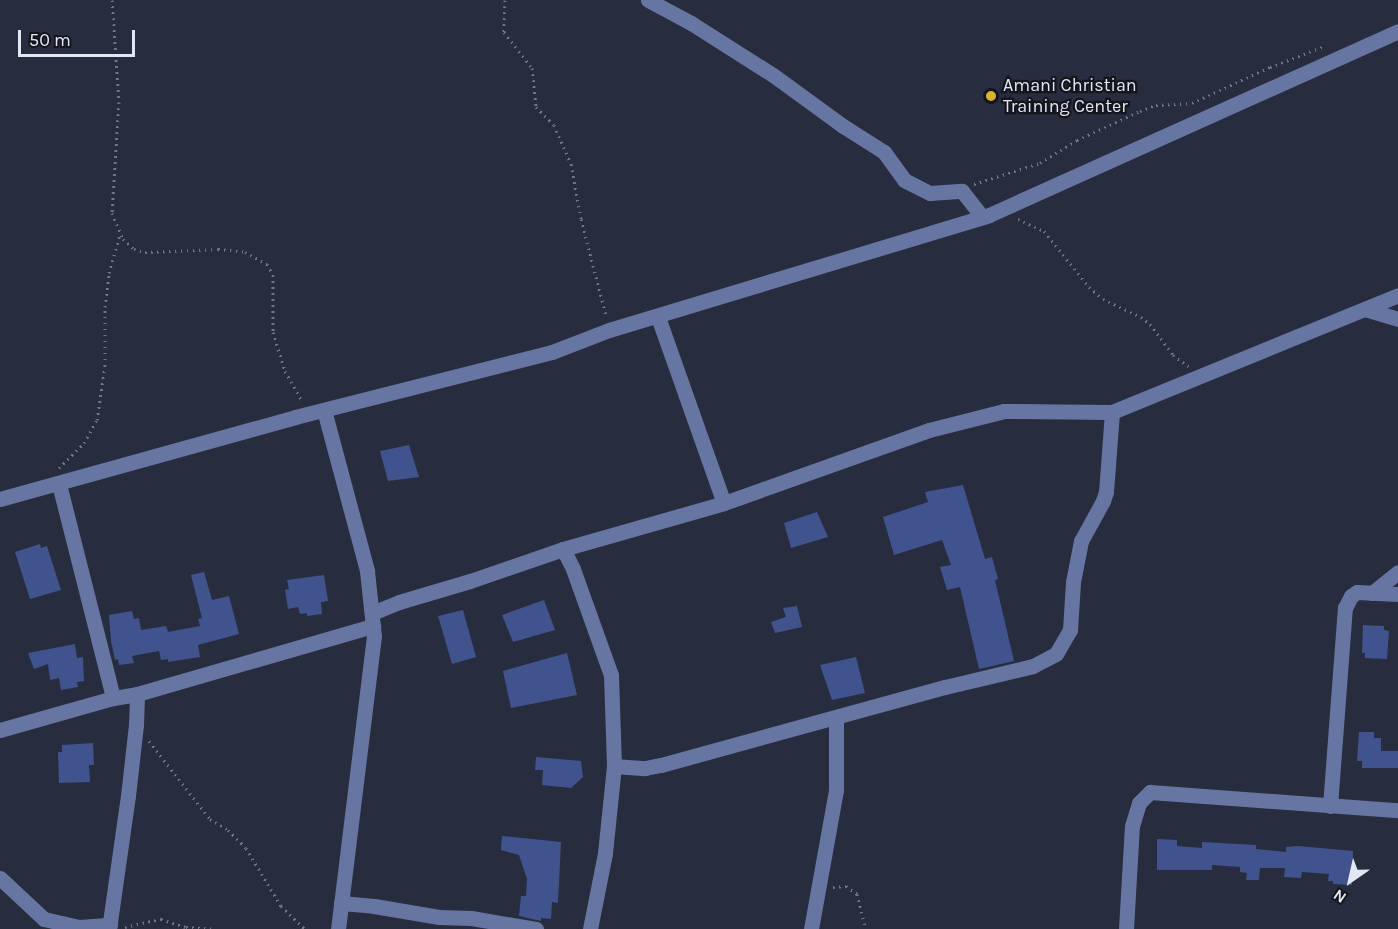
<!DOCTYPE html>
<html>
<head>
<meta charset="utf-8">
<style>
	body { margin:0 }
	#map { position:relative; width:1398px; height:929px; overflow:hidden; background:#272d3e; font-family:Karla,sans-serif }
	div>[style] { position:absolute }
	.building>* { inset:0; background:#41538d }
	.path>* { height:3px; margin-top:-1.5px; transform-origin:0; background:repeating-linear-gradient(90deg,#707685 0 1.5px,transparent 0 6px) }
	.minor>* { height:15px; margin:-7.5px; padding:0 7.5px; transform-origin:7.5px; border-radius:7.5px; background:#6675a1 }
	.dots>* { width:16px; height:16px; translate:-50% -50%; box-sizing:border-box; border:3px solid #13161d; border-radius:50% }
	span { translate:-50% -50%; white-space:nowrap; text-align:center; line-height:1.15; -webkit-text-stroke:4.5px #13161d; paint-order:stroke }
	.poi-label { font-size:18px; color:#e2e7f2 }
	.left { translate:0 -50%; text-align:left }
	.north { position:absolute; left:1320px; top:851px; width:60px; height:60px; -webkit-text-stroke:4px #13161d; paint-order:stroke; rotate:214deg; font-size:16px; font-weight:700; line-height:24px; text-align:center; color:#e2e7f2 }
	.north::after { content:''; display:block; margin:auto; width:21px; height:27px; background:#e2e7f2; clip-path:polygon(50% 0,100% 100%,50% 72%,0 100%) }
	.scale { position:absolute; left:18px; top:30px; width:117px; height:27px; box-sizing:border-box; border:3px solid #e2e7f2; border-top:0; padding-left:8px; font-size:18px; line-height:21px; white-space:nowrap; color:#e2e7f2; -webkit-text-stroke:4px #13161d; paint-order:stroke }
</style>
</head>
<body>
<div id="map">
	<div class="building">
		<div style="clip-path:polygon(409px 445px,419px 477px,388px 481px,380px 451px)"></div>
		<div style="clip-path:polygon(963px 485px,985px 559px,992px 557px,998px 579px,995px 580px,1014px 661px,979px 669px,960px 587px,947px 590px,940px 567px,951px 565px,942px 540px,894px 555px,883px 517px,928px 502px,925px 492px)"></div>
		<div style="clip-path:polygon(817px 512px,828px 537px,791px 548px,784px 523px)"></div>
		<div style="clip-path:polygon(40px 544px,41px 548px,47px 546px,61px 590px,30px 599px,15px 552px)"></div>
		<div style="clip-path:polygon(204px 572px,212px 600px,229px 596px,239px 634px,198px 645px,200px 657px,168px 662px,168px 659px,161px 660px,159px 651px,132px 656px,134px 663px,119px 665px,118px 659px,115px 660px,111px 641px,109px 615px,132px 611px,134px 619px,139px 618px,141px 630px,166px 626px,168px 632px,200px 626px,198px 619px,202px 618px,191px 575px)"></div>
		<div style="clip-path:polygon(324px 575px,328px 601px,321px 602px,322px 614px,307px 616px,307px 613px,300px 614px,298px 607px,288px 609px,285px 590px,289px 589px,287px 580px)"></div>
		<div style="clip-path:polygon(544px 600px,555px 630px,513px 642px,502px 615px)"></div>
		<div style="clip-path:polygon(797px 606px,802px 627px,775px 633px,771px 622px,786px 617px,783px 608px)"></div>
		<div style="clip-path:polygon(463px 610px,476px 657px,452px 664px,438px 616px)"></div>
		<div style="clip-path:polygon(1363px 625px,1384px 626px,1384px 630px,1389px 631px,1387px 659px,1365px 658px,1365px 653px,1362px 653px)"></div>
		<div style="clip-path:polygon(75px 644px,77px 658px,83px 657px,84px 681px,77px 682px,78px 687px,61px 690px,59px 678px,50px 680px,48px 664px,34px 669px,28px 653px)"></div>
		<div style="clip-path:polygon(567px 653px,577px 695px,511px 708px,503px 671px)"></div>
		<div style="clip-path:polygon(856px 657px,865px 693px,832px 700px,820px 665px)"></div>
		<div style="clip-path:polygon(1359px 732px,1374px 732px,1374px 738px,1381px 738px,1381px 751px,1398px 751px,1398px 768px,1362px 768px,1362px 761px,1357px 761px)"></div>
		<div style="clip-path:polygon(93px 743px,94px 765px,89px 765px,90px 782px,59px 783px,58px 752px,62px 752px,62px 745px)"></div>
		<div style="clip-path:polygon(536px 757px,581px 761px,583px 777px,571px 788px,542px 785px,543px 770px,535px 770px)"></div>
		<div style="clip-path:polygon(502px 836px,561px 842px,558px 903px,552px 902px,551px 919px,541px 918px,541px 921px,519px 916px,521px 896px,526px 896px,527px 879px,519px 855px,501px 850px)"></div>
		<div style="clip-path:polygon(1157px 839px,1177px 840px,1177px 846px,1202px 848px,1202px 842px,1256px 845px,1256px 849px,1286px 852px,1286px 847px,1298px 846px,1353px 851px,1352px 885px,1333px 884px,1333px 881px,1328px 881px,1329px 874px,1302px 872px,1301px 878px,1284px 877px,1285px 868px,1260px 868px,1259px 880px,1246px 880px,1247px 873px,1240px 872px,1240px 867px,1212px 865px,1212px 870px,1157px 870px)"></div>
	</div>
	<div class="path">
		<div style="left:112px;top:0;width:102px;rotate:86.1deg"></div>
		<div style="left:119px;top:102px;width:111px;rotate:93.6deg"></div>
		<div style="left:112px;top:213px;width:28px;rotate:67deg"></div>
		<div style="left:123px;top:239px;width:15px;rotate:42deg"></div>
		<div style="left:134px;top:249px;width:11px;rotate:15deg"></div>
		<div style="left:145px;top:252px;width:73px;rotate:-2.4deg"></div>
		<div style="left:218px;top:249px;width:27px;rotate:6deg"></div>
		<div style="left:245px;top:252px;width:25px;rotate:29deg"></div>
		<div style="left:267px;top:264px;width:13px;rotate:61deg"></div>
		<div style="left:273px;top:275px;width:57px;rotate:90deg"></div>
		<div style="left:273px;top:332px;width:41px;rotate:72.9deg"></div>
		<div style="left:285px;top:371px;width:34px;rotate:60deg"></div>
		<div style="left:505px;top:0;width:32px;rotate:92deg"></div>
		<div style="left:504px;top:32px;width:46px;rotate:52.1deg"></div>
		<div style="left:532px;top:68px;width:39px;rotate:84deg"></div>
		<div style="left:536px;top:107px;width:25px;rotate:45deg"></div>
		<div style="left:554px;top:125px;width:43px;rotate:66.4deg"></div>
		<div style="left:571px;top:164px;width:56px;rotate:79.7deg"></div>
		<div style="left:581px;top:219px;width:100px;rotate:75.5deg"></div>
		<div style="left:974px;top:184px;width:69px;rotate:-17.7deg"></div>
		<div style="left:1040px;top:163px;width:44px;rotate:-31.9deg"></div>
		<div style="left:1077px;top:140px;width:69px;rotate:-24.7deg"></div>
		<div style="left:1140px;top:111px;width:17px;rotate:-21deg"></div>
		<div style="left:1156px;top:105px;width:36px;rotate:-3deg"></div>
		<div style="left:1192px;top:103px;width:86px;rotate:-24.8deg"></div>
		<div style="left:1270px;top:67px;width:56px;rotate:-21deg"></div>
		<div style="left:1018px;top:219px;width:29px;rotate:25deg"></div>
		<div style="left:1044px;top:231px;width:72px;rotate:51.2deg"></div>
		<div style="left:1089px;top:287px;width:18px;rotate:41deg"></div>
		<div style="left:1103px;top:299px;width:42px;rotate:25.3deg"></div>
		<div style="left:1141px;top:317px;width:11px;rotate:38deg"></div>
		<div style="left:1150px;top:324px;width:39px;rotate:53deg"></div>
		<div style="left:1173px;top:355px;width:19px;rotate:36deg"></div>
		<div style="left:59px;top:468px;width:35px;rotate:-45deg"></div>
		<div style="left:84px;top:443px;width:26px;rotate:-61deg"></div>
		<div style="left:97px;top:420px;width:55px;rotate:-81.6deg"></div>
		<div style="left:105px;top:366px;width:59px;rotate:-90deg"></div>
		<div style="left:105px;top:307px;width:34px;rotate:-83deg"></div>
		<div style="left:109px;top:273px;width:41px;rotate:-74.2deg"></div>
		<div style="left:149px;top:741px;width:99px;rotate:52deg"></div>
		<div style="left:210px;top:819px;width:21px;rotate:31deg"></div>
		<div style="left:228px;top:830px;width:25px;rotate:45deg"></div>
		<div style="left:246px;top:848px;width:68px;rotate:58.9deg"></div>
		<div style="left:281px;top:906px;width:33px;rotate:44deg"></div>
		<div style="left:833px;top:887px;width:13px;rotate:-4deg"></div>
		<div style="left:846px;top:886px;width:14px;rotate:36deg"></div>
		<div style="left:857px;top:894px;width:36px;rotate:76deg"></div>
		<div style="left:125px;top:927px;width:37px;rotate:-13deg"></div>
		<div style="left:161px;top:919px;width:26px;rotate:18deg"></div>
		<div style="left:186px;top:927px;width:30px;rotate:4deg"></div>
	</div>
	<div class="minor">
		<div style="left:648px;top:0;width:49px;rotate:28.1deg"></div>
		<div style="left:691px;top:23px;width:97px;rotate:32.4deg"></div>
		<div style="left:773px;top:75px;width:87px;rotate:36.1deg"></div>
		<div style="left:843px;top:126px;width:49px;rotate:32.4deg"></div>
		<div style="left:884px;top:152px;width:34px;rotate:54deg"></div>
		<div style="left:904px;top:180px;width:29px;rotate:27deg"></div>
		<div style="left:930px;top:193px;width:32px;rotate:-4deg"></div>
		<div style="left:962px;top:191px;width:33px;rotate:52deg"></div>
		<div style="left:1365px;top:309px;width:34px;rotate:17deg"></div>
		<div style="left:658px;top:317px;width:197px;rotate:70.5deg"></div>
		<div style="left:324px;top:410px;width:167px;rotate:75deg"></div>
		<div style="left:367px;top:571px;width:65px;rotate:83.9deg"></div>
		<div style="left:374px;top:636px;width:295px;rotate:97deg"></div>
		<div style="left:59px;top:484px;width:221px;rotate:75.8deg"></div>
		<div style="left:0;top:499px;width:306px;rotate:-15.5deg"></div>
		<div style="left:295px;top:417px;width:265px;rotate:-14.2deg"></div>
		<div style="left:552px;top:352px;width:61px;rotate:-21.1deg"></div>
		<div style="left:609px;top:330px;width:397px;rotate:-16.8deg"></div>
		<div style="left:989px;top:215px;width:448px;rotate:-24.2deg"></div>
		<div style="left:563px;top:549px;width:22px;rotate:63deg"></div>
		<div style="left:573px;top:569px;width:113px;rotate:70.3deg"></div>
		<div style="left:611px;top:675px;width:91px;rotate:88.1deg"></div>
		<div style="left:614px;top:766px;width:31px;rotate:4deg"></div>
		<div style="left:645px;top:768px;width:16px;rotate:-11deg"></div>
		<div style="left:661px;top:765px;width:295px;rotate:-15.4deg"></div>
		<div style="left:945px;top:687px;width:90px;rotate:-13.4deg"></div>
		<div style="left:1033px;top:666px;width:26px;rotate:-28deg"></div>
		<div style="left:1056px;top:654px;width:28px;rotate:-60deg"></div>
		<div style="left:1070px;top:630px;width:48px;rotate:-86.4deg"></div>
		<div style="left:1073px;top:582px;width:42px;rotate:-79deg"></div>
		<div style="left:1081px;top:541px;width:46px;rotate:-61.2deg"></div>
		<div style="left:1103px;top:501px;width:9px;rotate:-72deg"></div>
		<div style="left:1106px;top:492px;width:80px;rotate:-85.7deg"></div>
		<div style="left:1372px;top:593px;width:33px;rotate:-39deg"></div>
		<div style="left:372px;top:613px;width:29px;rotate:-22deg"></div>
		<div style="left:399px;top:602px;width:74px;rotate:-16.5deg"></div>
		<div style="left:470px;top:581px;width:98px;rotate:-19deg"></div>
		<div style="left:563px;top:549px;width:167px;rotate:-15.9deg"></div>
		<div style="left:724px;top:503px;width:218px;rotate:-19.6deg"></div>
		<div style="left:929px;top:430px;width:77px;rotate:-14.2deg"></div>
		<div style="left:1004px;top:411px;width:108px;rotate:0.5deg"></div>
		<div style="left:1112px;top:412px;width:309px;rotate:-22.2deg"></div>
		<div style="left:0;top:730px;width:117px;rotate:-15.8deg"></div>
		<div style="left:113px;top:698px;width:24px;rotate:-9deg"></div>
		<div style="left:137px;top:694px;width:246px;rotate:-16.1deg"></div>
		<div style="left:1330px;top:806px;width:199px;rotate:-85.7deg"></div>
		<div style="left:1345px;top:608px;width:13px;rotate:-63deg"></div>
		<div style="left:1351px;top:596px;width:7px;rotate:-34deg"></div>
		<div style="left:1357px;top:592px;width:41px;rotate:2.8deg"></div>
		<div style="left:0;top:878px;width:60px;rotate:43deg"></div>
		<div style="left:44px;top:919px;width:36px;rotate:13deg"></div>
		<div style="left:79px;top:927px;width:31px;rotate:-4deg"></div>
		<div style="left:341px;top:903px;width:33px;rotate:5deg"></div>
		<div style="left:374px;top:906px;width:66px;rotate:9.6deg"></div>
		<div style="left:439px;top:917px;width:32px;rotate:2deg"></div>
		<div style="left:471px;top:918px;width:66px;rotate:9.6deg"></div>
		<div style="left:109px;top:929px;width:134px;rotate:-81.9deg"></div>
		<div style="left:128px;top:796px;width:71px;rotate:-83.6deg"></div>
		<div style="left:136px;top:725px;width:31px;rotate:-88deg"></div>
		<div style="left:590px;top:929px;width:77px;rotate:-78.8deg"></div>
		<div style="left:605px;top:853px;width:87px;rotate:-84.1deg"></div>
		<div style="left:811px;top:929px;width:141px;rotate:-79.8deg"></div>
		<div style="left:836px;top:790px;width:71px;rotate:-90deg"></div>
		<div style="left:1126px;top:929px;width:103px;rotate:-86.7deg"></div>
		<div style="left:1132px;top:826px;width:24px;rotate:-73deg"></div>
		<div style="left:1139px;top:803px;width:16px;rotate:-45deg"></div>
		<div style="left:1150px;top:792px;width:249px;rotate:4.2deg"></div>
	</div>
	<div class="dots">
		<div style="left:991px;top:96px;background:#dcb233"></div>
	</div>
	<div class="poi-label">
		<span class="left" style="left:1003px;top:96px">Amani Christian<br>Training Center</span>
	</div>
	<div class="north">N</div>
	<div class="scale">50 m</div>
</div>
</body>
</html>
